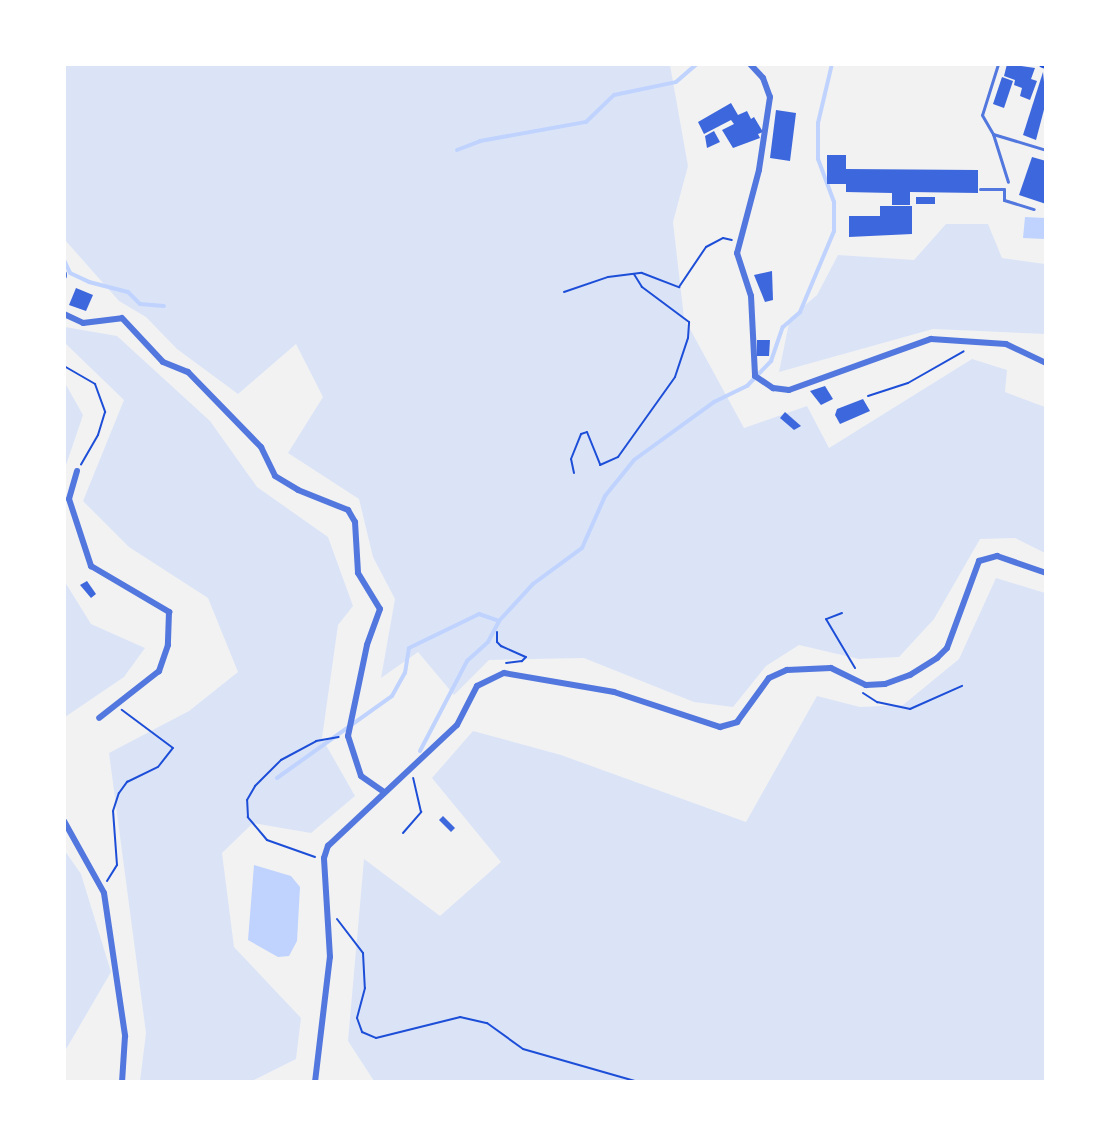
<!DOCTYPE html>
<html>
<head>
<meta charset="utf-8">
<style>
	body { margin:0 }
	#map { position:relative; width:1110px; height:1146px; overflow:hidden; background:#f2f2f2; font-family:"Source Serif 4",serif }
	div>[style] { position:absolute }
	.green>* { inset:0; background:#dbe4f7 }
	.water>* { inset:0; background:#bfd3fe }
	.stream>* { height:4px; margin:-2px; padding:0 2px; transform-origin:2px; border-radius:2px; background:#bfd3fe }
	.building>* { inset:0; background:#3d67dc }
	.path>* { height:2px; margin:-1px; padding:0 1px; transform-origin:1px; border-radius:1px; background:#1d4ed8 }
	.service>* { height:3px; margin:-1.5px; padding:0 1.5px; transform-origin:1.5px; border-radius:1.5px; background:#5277de }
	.minor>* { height:6px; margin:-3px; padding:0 3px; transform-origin:3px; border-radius:3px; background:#5277de }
	.secondary>* { height:8px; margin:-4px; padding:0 4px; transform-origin:4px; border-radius:4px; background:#1d4ed8 }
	span { translate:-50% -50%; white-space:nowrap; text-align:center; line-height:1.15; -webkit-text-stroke:6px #fff; paint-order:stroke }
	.frame { position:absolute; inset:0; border:66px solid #fff; pointer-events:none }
</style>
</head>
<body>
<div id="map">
	<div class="green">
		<div style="clip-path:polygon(65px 65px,670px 65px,688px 166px,673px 222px,684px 318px,744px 428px,807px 406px,829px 448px,972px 359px,1007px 370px,1005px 392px,1045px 407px,1045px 553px,1015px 538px,980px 539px,934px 619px,899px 657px,859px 659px,799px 645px,766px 666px,733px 707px,694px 702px,584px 658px,489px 660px,454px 695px,418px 652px,381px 678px,395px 599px,373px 557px,359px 499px,288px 453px,323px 397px,296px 344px,238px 394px,177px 349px,146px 317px,119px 301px,65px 240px)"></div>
		<div style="clip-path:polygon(946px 224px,988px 224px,1002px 258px,1045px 264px,1045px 334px,933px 329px,779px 372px,790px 318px,817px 295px,838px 255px,914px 260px)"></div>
		<div style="clip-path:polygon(65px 327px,117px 336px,210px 421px,257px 487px,328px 537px,353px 606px,338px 625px,322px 738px,355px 796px,311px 833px,253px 823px,222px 853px,234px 947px,301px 1018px,296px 1059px,252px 1081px,140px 1081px,146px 1033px,109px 753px,189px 711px,238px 672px,208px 598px,129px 547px,83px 501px,124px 400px,65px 343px)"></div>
		<div style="clip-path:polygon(65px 383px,83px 415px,65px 468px)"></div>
		<div style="clip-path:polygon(996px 578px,1045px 593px,1045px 1081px,374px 1081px,348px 1041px,364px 859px,440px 916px,501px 862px,432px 778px,473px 731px,561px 755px,746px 822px,817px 696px,860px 707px,903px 705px,959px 659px)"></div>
		<div style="clip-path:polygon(65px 582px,91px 624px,145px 648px,124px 677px,65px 717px)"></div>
		<div style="clip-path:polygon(65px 851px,81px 874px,111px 972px,65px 1051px)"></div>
	</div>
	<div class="water">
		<div style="clip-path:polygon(1025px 217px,1045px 218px,1045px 239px,1023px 238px)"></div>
		<div style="clip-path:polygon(254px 865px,291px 876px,300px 887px,297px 941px,289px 956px,278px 957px,248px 940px)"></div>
	</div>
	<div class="stream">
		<div style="left:457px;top:150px;width:25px;rotate:-21deg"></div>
		<div style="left:480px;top:141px;width:108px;rotate:-10.2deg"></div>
		<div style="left:586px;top:122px;width:39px;rotate:-44deg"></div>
		<div style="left:614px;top:95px;width:63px;rotate:-11.8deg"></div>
		<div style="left:676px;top:82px;width:28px;rotate:-41deg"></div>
		<div style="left:64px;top:260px;width:14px;rotate:65deg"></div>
		<div style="left:70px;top:273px;width:21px;rotate:25deg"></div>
		<div style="left:89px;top:282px;width:40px;rotate:14.4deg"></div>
		<div style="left:128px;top:292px;width:17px;rotate:45deg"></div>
		<div style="left:140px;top:304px;width:24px;rotate:5deg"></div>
		<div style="left:420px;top:751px;width:102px;rotate:-62.4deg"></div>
		<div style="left:467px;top:661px;width:28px;rotate:-42deg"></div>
		<div style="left:488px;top:642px;width:24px;rotate:-62deg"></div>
		<div style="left:499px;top:621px;width:50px;rotate:-47.4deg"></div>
		<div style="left:533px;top:584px;width:61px;rotate:-36.3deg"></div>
		<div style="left:582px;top:548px;width:57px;rotate:-66.1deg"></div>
		<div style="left:605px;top:496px;width:46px;rotate:-51.1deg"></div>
		<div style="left:634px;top:460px;width:99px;rotate:-35.9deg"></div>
		<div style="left:714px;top:402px;width:37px;rotate:-26deg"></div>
		<div style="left:747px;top:386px;width:35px;rotate:-46deg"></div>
		<div style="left:771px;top:361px;width:36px;rotate:-71deg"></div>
		<div style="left:783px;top:327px;width:23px;rotate:-41deg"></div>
		<div style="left:800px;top:312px;width:88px;rotate:-67.2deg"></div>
		<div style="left:834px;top:231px;width:29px;rotate:-90deg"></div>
		<div style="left:834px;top:202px;width:46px;rotate:-110.4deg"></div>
		<div style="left:818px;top:159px;width:36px;rotate:-90deg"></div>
		<div style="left:818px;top:123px;width:61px;rotate:-76.7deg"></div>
		<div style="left:277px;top:778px;width:141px;rotate:-35.5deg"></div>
		<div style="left:392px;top:696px;width:26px;rotate:-61deg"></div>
		<div style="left:405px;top:673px;width:25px;rotate:-81deg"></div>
		<div style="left:409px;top:648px;width:78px;rotate:-25.9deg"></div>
		<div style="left:479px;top:614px;width:21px;rotate:19deg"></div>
	</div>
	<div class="building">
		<div style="clip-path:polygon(1007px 64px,1035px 68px,1031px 79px,1037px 81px,1030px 100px,1020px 96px,1022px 88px,1014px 85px,1015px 80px,1004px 76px)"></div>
		<div style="clip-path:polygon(1043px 72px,1046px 102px,1036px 140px,1023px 135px)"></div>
		<div style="clip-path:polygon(1002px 77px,1013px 81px,1004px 108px,993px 104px)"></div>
		<div style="clip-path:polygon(731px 103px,738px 115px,747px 111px,751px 119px,754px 117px,763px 132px,758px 134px,760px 138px,733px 148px,722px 130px,734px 124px,731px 120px,704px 134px,698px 122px)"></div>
		<div style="clip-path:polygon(776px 110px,796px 113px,790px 161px,770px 158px)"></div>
		<div style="clip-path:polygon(714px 131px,720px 142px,707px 148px,705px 136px)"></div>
		<div style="clip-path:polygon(827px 155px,846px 155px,846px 169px,978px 170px,978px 193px,910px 192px,910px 205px,892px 205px,892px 193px,846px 192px,846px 184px,827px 184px)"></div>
		<div style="clip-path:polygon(1032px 157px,1046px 161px,1046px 204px,1019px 195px)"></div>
		<div style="clip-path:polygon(916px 197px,935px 197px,935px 204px,916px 204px)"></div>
		<div style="clip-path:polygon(880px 206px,912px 206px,912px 234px,849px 237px,849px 216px,880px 216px)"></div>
		<div style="clip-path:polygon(772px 271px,773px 300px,765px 302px,754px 275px)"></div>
		<div style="clip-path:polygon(76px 288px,93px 295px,86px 311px,69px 305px)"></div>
		<div style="clip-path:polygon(757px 340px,770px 340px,769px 356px,757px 356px)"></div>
		<div style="clip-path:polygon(825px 386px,833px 399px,821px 405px,810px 391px)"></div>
		<div style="clip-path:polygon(863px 399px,870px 411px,840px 424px,835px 415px,837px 409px)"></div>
		<div style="clip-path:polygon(785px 412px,801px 426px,794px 430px,780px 418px)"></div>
		<div style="clip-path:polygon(87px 581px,96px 594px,91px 598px,80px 585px)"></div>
		<div style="clip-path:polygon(443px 816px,455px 828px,451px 832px,439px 820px)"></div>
	</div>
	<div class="path">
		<div style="left:564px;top:292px;width:46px;rotate:-18.8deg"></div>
		<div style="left:608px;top:277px;width:34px;rotate:-7deg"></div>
		<div style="left:642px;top:273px;width:40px;rotate:21deg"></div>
		<div style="left:679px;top:287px;width:48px;rotate:-56deg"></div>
		<div style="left:706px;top:247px;width:19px;rotate:-28deg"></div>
		<div style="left:723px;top:238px;width:9px;rotate:13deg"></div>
		<div style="left:64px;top:366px;width:36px;rotate:30deg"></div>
		<div style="left:95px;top:384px;width:30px;rotate:70deg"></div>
		<div style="left:105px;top:412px;width:24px;rotate:107deg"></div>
		<div style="left:98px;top:435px;width:34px;rotate:120deg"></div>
		<div style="left:868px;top:396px;width:42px;rotate:-18deg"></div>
		<div style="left:908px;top:383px;width:64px;rotate:-29.7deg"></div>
		<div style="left:574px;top:473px;width:14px;rotate:-102deg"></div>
		<div style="left:571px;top:459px;width:27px;rotate:-68deg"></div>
		<div style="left:581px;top:434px;width:6px;rotate:-18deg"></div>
		<div style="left:587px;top:432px;width:35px;rotate:68deg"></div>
		<div style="left:600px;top:465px;width:20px;rotate:-24deg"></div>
		<div style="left:618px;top:457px;width:98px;rotate:-54.5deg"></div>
		<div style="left:675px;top:377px;width:41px;rotate:-71.6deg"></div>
		<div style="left:688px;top:338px;width:16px;rotate:-86deg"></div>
		<div style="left:689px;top:322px;width:59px;rotate:-143.3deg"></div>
		<div style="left:642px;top:287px;width:15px;rotate:-122deg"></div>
		<div style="left:842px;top:613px;width:17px;rotate:159deg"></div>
		<div style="left:826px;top:619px;width:57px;rotate:59.4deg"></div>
		<div style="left:497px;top:632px;width:10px;rotate:90deg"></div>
		<div style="left:497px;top:642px;width:6px;rotate:45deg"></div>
		<div style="left:501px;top:646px;width:27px;rotate:24deg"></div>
		<div style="left:526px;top:657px;width:6px;rotate:135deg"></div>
		<div style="left:522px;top:661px;width:16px;rotate:173deg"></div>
		<div style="left:863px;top:693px;width:17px;rotate:33deg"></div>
		<div style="left:877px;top:702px;width:34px;rotate:12deg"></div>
		<div style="left:910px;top:709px;width:57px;rotate:-23.9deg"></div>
		<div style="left:403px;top:833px;width:28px;rotate:-49deg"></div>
		<div style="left:421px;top:812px;width:35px;rotate:-103deg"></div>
		<div style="left:315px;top:857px;width:51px;rotate:-160.5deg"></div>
		<div style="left:267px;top:840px;width:30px;rotate:-130deg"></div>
		<div style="left:248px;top:817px;width:17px;rotate:-93deg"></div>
		<div style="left:247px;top:800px;width:16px;rotate:-60deg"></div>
		<div style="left:255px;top:786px;width:37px;rotate:-45deg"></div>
		<div style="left:281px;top:760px;width:40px;rotate:-28deg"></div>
		<div style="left:316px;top:741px;width:23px;rotate:-10deg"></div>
		<div style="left:107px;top:881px;width:19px;rotate:-58deg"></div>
		<div style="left:117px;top:865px;width:54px;rotate:-94.2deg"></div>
		<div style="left:113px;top:811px;width:19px;rotate:-72deg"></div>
		<div style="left:119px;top:793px;width:14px;rotate:-54deg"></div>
		<div style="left:127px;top:782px;width:34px;rotate:-26deg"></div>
		<div style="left:158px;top:767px;width:24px;rotate:-52deg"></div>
		<div style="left:173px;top:748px;width:64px;rotate:-143.3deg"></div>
		<div style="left:337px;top:919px;width:43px;rotate:52.6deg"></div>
		<div style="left:363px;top:953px;width:35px;rotate:87deg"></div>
		<div style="left:365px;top:988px;width:31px;rotate:105deg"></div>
		<div style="left:357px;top:1018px;width:15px;rotate:70deg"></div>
		<div style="left:362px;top:1032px;width:15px;rotate:23deg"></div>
		<div style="left:376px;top:1038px;width:87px;rotate:-14deg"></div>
		<div style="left:460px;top:1017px;width:28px;rotate:13deg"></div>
		<div style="left:487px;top:1023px;width:44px;rotate:35.8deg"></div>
		<div style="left:523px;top:1049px;width:120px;rotate:16deg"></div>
	</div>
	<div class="service">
		<div style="left:998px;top:64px;width:53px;rotate:107.4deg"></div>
		<div style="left:982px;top:115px;width:22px;rotate:60deg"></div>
		<div style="left:993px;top:134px;width:50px;rotate:72.6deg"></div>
		<div style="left:993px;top:134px;width:55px;rotate:16.8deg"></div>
		<div style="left:980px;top:189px;width:24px"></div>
		<div style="left:1004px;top:189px;width:11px;rotate:90deg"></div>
		<div style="left:1004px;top:200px;width:31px;rotate:17deg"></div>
	</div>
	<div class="minor">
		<div style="left:750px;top:64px;width:19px;rotate:47deg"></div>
		<div style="left:763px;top:78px;width:20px;rotate:70deg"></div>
		<div style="left:770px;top:97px;width:74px;rotate:98.6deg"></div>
		<div style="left:759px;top:170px;width:86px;rotate:104.8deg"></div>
		<div style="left:737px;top:253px;width:45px;rotate:72deg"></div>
		<div style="left:751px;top:296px;width:80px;rotate:87.1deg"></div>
		<div style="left:755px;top:376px;width:22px;rotate:34deg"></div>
		<div style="left:773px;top:388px;width:16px;rotate:7deg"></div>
		<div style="left:789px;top:390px;width:151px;rotate:-19.8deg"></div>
		<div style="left:931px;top:339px;width:75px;rotate:3.8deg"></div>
		<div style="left:1006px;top:344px;width:44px;rotate:25.4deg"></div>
		<div style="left:64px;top:274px;width:2px;rotate:90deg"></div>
		<div style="left:64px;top:314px;width:21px;rotate:25deg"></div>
		<div style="left:83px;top:323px;width:39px;rotate:-7deg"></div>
		<div style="left:122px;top:318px;width:60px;rotate:47deg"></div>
		<div style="left:163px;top:362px;width:27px;rotate:22deg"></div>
		<div style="left:188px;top:372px;width:105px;rotate:45.8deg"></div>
		<div style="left:261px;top:447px;width:32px;rotate:64deg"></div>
		<div style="left:275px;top:476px;width:27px;rotate:31deg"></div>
		<div style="left:298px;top:490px;width:54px;rotate:21.8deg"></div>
		<div style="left:348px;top:510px;width:14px;rotate:60deg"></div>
		<div style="left:355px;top:522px;width:51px;rotate:86.6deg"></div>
		<div style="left:358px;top:573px;width:42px;rotate:58.6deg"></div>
		<div style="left:380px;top:609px;width:38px;rotate:110deg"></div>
		<div style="left:367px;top:645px;width:93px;rotate:101.8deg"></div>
		<div style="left:348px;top:736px;width:42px;rotate:72deg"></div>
		<div style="left:361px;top:776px;width:28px;rotate:35deg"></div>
		<div style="left:77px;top:471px;width:29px;rotate:106deg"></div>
		<div style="left:69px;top:499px;width:71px;rotate:71.8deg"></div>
		<div style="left:91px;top:566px;width:91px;rotate:30.5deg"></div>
		<div style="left:169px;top:612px;width:33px;rotate:92deg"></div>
		<div style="left:168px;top:645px;width:28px;rotate:109deg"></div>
		<div style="left:159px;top:671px;width:76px;rotate:141.9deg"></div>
		<div style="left:64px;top:821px;width:82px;rotate:60.9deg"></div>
		<div style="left:104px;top:893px;width:145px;rotate:81.6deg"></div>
		<div style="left:125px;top:1036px;width:46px;rotate:93.7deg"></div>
		<div style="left:315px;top:1082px;width:126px;rotate:-83.2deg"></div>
		<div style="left:330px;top:957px;width:99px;rotate:-93.5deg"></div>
		<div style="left:324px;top:858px;width:13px;rotate:-72deg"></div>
		<div style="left:328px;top:846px;width:177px;rotate:-43.2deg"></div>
		<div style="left:457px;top:725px;width:44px;rotate:-62.9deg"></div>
		<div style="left:477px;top:686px;width:30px;rotate:-26deg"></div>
		<div style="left:504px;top:673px;width:112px;rotate:9.8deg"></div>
		<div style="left:614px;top:692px;width:112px;rotate:18.3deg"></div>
		<div style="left:720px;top:727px;width:18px;rotate:-16deg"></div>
		<div style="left:737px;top:722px;width:54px;rotate:-54deg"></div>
		<div style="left:769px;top:678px;width:20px;rotate:-24deg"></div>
		<div style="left:787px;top:670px;width:44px;rotate:-2.6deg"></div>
		<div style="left:831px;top:668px;width:39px;rotate:26deg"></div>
		<div style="left:866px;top:685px;width:19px;rotate:-3deg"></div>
		<div style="left:885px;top:684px;width:27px;rotate:-20deg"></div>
		<div style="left:910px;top:675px;width:32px;rotate:-32deg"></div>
		<div style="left:937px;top:658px;width:14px;rotate:-45deg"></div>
		<div style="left:947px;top:648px;width:93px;rotate:-69.8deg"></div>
		<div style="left:979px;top:561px;width:19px;rotate:-16deg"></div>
		<div style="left:997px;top:556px;width:52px;rotate:19.1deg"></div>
	</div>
	<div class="secondary">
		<div style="left:1043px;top:64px;width:3px;rotate:18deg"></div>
	</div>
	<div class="frame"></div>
</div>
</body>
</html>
